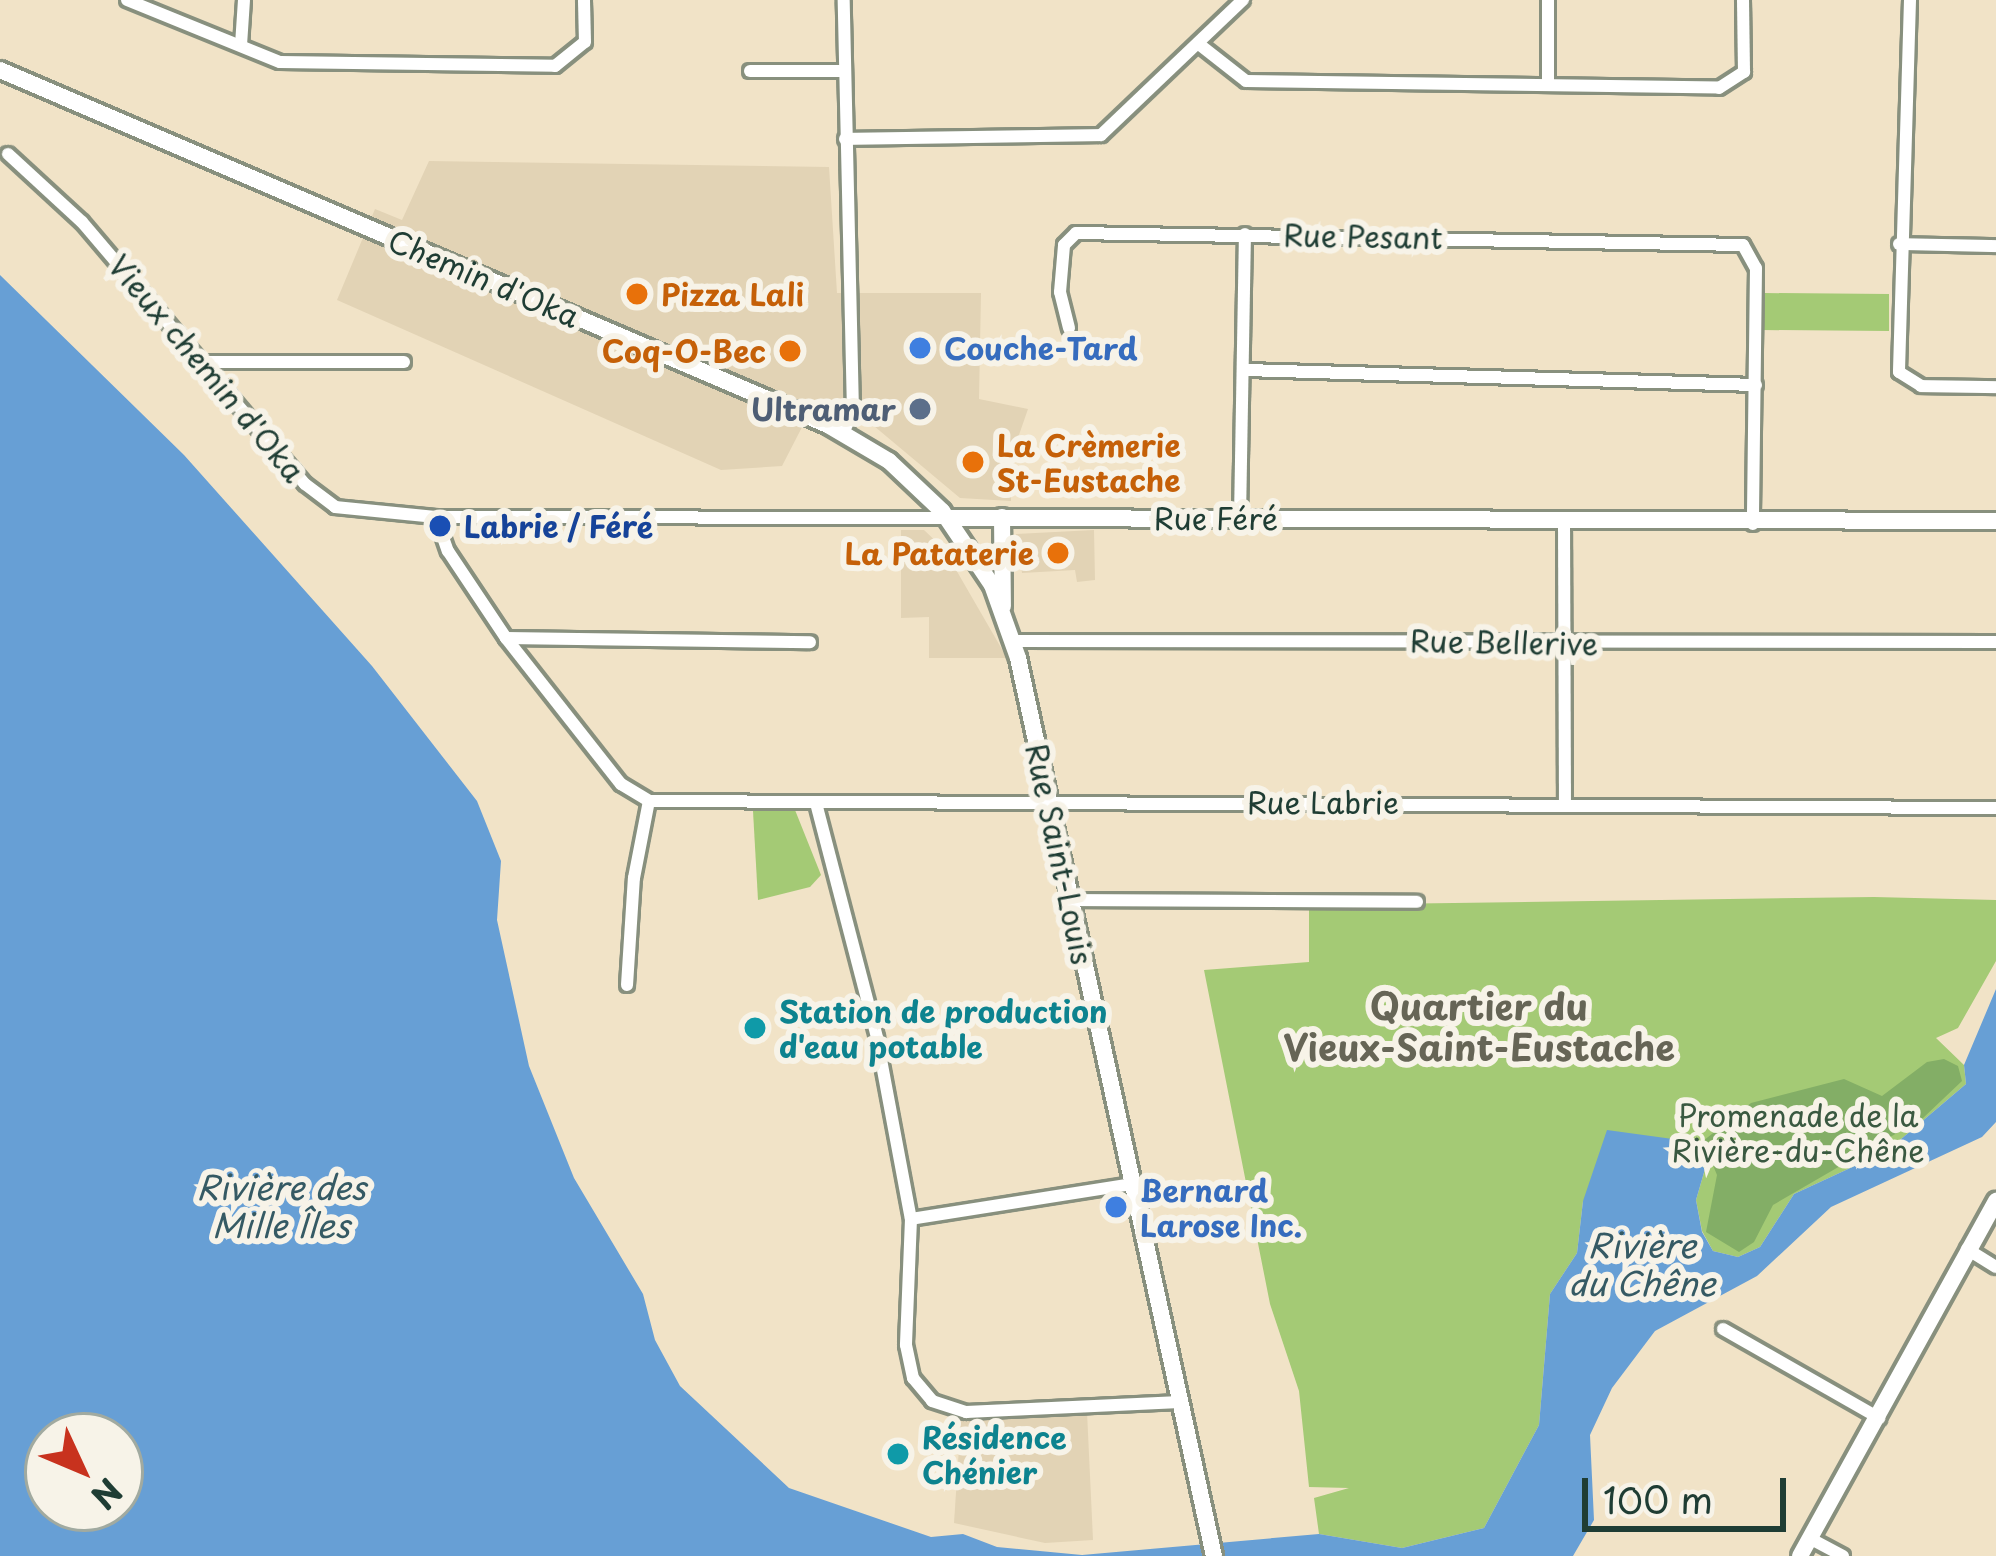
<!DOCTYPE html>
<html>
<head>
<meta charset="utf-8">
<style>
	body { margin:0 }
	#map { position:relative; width:1996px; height:1556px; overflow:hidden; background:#f1e3c7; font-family:"Playpen Sans",sans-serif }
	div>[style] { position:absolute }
	.built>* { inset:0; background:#e2d3b5 }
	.green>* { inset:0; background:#a4ca75 }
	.forest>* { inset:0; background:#83ae66 }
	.water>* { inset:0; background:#679fd5 }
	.roads { filter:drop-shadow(3px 0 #88907e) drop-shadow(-3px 0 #88907e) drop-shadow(0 3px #88907e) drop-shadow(0 -3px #88907e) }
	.street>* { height:12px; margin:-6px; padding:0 6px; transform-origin:6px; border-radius:6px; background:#fff }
	.secondary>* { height:16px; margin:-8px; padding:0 8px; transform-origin:8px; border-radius:8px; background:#fff }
	.dots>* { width:33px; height:33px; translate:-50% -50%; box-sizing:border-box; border:6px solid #f7f3e8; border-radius:50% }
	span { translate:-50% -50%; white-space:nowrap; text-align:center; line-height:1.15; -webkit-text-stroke:12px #f7f3e8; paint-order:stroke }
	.street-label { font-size:30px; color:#1f3d34 }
	.food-label { font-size:30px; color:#c56008; font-weight:700 }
	.left { translate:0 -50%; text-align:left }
	.right { translate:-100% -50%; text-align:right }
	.shop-label { font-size:30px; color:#366cbe; font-weight:700 }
	.service-label { font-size:30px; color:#4e5e75; font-weight:700 }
	.transit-label { font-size:30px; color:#164399; font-weight:700 }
	.culture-label { font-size:30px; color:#0d838f; font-weight:700 }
	.park-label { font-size:30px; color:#3a5941 }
	.water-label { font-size:33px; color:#355a64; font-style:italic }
	.quarter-label { font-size:36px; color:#666556; font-weight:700 }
	.north { position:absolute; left:24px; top:1412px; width:120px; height:120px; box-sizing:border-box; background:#f7f3e8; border:3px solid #a1aaa0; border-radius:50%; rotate:134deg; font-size:33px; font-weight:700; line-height:48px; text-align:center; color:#1f3d34 }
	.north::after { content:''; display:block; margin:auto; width:42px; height:54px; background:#c8321e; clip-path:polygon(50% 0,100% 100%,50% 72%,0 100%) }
	.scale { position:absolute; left:1582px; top:1478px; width:204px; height:54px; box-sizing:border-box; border:6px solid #1f3d34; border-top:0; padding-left:15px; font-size:36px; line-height:42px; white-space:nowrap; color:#1f3d34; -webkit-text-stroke:9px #f7f3e8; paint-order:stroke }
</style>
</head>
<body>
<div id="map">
	<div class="built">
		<div style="clip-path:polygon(429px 161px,829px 167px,837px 293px,981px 293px,979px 399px,1028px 409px,1011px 458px,1011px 501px,960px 498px,874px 426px,816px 400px,782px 466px,721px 470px,337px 300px,375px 209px,402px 220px)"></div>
		<div style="clip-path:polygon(901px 530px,924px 530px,944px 549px,1007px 658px,929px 658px,929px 617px,901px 618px)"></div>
		<div style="clip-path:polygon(1094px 530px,1095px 580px,1077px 582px,1075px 570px,1022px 573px,1016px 534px)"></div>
		<div style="clip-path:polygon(1087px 1412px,1093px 1540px,1045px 1543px,954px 1523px,961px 1417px)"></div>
	</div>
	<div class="green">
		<div style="clip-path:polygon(1764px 293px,1889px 294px,1889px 331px,1763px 330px)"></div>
		<div style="clip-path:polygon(795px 810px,821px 875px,810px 887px,758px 900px,753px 811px)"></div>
		<div style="clip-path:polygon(1874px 897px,1996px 900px,1996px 961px,1958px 1028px,1936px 1038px,1964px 1065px,1966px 1084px,1887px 1151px,1794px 1194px,1760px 1247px,1738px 1257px,1713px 1251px,1702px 1231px,1696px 1200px,1705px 1169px,1583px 1201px,1577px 1253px,1550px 1294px,1539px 1425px,1484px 1528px,1402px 1548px,1319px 1534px,1314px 1498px,1349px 1488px,1309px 1487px,1299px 1391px,1270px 1304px,1204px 970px,1309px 962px,1309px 905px)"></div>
	</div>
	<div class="forest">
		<div style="clip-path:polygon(1944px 1059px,1958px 1066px,1962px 1081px,1923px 1118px,1773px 1205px,1754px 1242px,1739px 1252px,1706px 1232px,1717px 1175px,1703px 1141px,1751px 1103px,1844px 1079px,1882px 1096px,1927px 1062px)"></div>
	</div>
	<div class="water">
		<div style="clip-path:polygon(evenodd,0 275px,184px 455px,372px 666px,477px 801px,501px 861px,497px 920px,529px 1066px,574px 1178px,643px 1294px,655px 1340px,680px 1386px,789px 1488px,931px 1537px,963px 1534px,997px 1547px,1082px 1555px,1319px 1534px,1402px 1548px,1484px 1528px,1539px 1425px,1550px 1294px,1577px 1253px,1583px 1201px,1607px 1130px,1680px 1140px,1705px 1169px,1696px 1200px,1702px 1232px,1713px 1251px,1738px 1257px,1760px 1247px,1794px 1194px,1887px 1151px,1966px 1084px,1964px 1065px,1996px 989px,1996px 1122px,1982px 1137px,1831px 1207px,1757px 1276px,1655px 1331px,1612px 1388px,1590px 1435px,1594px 1520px,1573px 1556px,0 1556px,0 275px,48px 1436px,120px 1436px,120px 1508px,48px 1508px,48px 1436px)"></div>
	</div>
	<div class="roads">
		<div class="street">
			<div style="left:127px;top:0;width:165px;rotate:22.1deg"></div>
			<div style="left:280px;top:62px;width:275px;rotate:0.8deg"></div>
			<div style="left:555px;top:66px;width:38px;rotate:-39deg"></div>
			<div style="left:585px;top:42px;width:42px;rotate:-91.4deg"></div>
			<div style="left:1548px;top:0;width:84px;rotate:90deg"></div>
			<div style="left:1910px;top:0;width:372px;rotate:91.7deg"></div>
			<div style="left:1899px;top:372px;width:26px;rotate:32deg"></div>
			<div style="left:1921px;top:386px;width:75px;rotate:0.8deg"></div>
			<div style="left:241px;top:45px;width:45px;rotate:-86.2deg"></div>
			<div style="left:1200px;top:45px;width:58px;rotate:38deg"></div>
			<div style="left:1246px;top:81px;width:473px;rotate:0.8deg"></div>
			<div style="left:1719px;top:88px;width:30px;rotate:-33deg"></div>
			<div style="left:1744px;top:72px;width:72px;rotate:-90.8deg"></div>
			<div style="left:750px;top:71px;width:93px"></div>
			<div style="left:845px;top:139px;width:256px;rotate:-0.9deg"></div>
			<div style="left:1101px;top:135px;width:196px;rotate:-43.6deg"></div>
			<div style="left:8px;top:154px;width:100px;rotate:42.6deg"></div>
			<div style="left:82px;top:222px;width:344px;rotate:49.6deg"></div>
			<div style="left:305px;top:484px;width:38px;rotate:37deg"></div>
			<div style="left:335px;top:507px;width:101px;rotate:5.7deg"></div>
			<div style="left:436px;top:517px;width:512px;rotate:0.11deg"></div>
			<div style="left:1899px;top:244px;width:97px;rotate:1.2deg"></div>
			<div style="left:1069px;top:328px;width:37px;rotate:-104deg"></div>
			<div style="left:1060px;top:292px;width:47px;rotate:-85.1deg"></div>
			<div style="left:1064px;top:245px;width:17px;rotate:-45deg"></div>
			<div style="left:1076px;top:233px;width:667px;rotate:1.03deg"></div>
			<div style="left:1743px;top:245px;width:26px;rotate:61deg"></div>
			<div style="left:1756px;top:268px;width:256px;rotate:90.7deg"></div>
			<div style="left:201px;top:362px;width:203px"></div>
			<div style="left:1245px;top:370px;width:511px;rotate:1.68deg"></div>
			<div style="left:843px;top:433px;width:23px;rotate:-65deg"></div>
			<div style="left:853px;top:412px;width:412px;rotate:-91.3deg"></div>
			<div style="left:436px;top:517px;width:36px;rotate:71deg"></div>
			<div style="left:448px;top:551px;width:105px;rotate:56.3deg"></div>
			<div style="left:506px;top:638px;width:186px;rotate:51.8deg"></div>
			<div style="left:621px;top:784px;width:33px;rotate:31deg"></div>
			<div style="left:649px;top:801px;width:1347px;rotate:0.3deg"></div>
			<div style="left:1240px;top:518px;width:284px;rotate:-89deg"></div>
			<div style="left:1564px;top:522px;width:279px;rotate:89.8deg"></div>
			<div style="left:506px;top:638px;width:304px;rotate:0.8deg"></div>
			<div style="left:1013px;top:641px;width:983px;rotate:0.06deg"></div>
			<div style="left:816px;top:803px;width:243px;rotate:75.4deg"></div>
			<div style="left:877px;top:1038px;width:184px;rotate:79.4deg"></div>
			<div style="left:911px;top:1219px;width:126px;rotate:92.3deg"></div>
			<div style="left:906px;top:1345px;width:34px;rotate:78deg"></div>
			<div style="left:913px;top:1378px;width:30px;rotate:50deg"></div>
			<div style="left:932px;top:1401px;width:36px;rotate:18deg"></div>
			<div style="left:966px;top:1412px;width:214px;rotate:-2.7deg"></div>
			<div style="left:1070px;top:900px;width:347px;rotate:0.3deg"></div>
			<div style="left:627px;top:985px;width:107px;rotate:-86.3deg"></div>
			<div style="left:634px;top:878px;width:78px;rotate:-79deg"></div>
			<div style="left:911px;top:1219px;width:225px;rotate:-9deg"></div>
			<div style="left:1967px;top:1249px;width:34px;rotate:32deg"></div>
			<div style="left:1723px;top:1329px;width:180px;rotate:29.7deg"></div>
			<div style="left:1813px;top:1540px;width:34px;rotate:28deg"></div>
		</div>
		<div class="secondary">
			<div style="left:0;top:70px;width:901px;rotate:23.21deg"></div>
			<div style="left:828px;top:425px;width:71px;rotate:30.5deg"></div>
			<div style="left:889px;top:461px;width:73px;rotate:43.3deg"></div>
			<div style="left:942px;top:511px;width:89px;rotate:56deg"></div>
			<div style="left:992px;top:585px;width:77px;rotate:70.4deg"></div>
			<div style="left:1018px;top:658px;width:919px;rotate:77.69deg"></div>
			<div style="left:1002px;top:517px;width:89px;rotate:89.4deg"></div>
			<div style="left:948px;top:518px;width:1048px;rotate:0.16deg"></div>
			<div style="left:1800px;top:1556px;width:406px;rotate:-61.1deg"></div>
		</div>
	</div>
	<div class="dots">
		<div style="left:637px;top:294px;background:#e8710a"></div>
		<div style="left:920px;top:348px;background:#3f7fe0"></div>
		<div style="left:790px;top:351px;background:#e8710a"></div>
		<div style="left:920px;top:409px;background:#5c6f8a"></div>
		<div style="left:973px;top:462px;background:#e8710a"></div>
		<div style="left:440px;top:526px;background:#1a4fb4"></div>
		<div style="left:1058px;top:553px;background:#e8710a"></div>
		<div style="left:755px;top:1028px;background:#0f9aa8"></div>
		<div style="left:1116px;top:1207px;background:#3f7fe0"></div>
		<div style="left:898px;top:1454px;background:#0f9aa8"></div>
	</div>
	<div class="street-label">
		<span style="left:1363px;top:236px;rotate:1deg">Rue Pesant</span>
		<span style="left:484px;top:278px;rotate:23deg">Chemin d'Oka</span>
		<span style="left:207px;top:368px;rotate:50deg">Vieux chemin d'Oka</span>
		<span style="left:1216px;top:518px">Rue Féré</span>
		<span style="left:1504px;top:642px;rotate:1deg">Rue Bellerive</span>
		<span style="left:1323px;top:802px">Rue Labrie</span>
		<span style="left:1060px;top:854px;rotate:78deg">Rue Saint-Louis</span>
	</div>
	<div class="food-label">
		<span class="left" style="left:661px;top:294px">Pizza Lali</span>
		<span class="right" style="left:766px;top:351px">Coq-O-Bec</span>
		<span class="left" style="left:997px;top:462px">La Crèmerie<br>St-Eustache</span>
		<span class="right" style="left:1034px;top:553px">La Pataterie</span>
	</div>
	<div class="shop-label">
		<span class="left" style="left:944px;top:348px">Couche-Tard</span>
		<span class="left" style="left:1140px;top:1207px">Bernard<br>Larose Inc.</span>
	</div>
	<div class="service-label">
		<span class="right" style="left:896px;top:409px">Ultramar</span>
	</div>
	<div class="transit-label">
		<span class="left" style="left:464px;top:526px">Labrie / Féré</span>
	</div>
	<div class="culture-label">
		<span class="left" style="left:779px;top:1028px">Station de production<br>d'eau potable</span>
		<span class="left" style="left:922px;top:1454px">Résidence<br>Chénier</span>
	</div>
	<div class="park-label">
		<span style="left:1798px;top:1132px">Promenade de la<br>Rivière-du-Chêne</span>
	</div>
	<div class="water-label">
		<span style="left:281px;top:1206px">Rivière des<br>Mille Îles</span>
		<span style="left:1642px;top:1264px">Rivière<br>du Chêne</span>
	</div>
	<div class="quarter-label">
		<span style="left:1479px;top:1026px">Quartier du<br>Vieux-Saint-Eustache</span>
	</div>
	<div class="north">N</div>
	<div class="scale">100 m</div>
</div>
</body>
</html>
